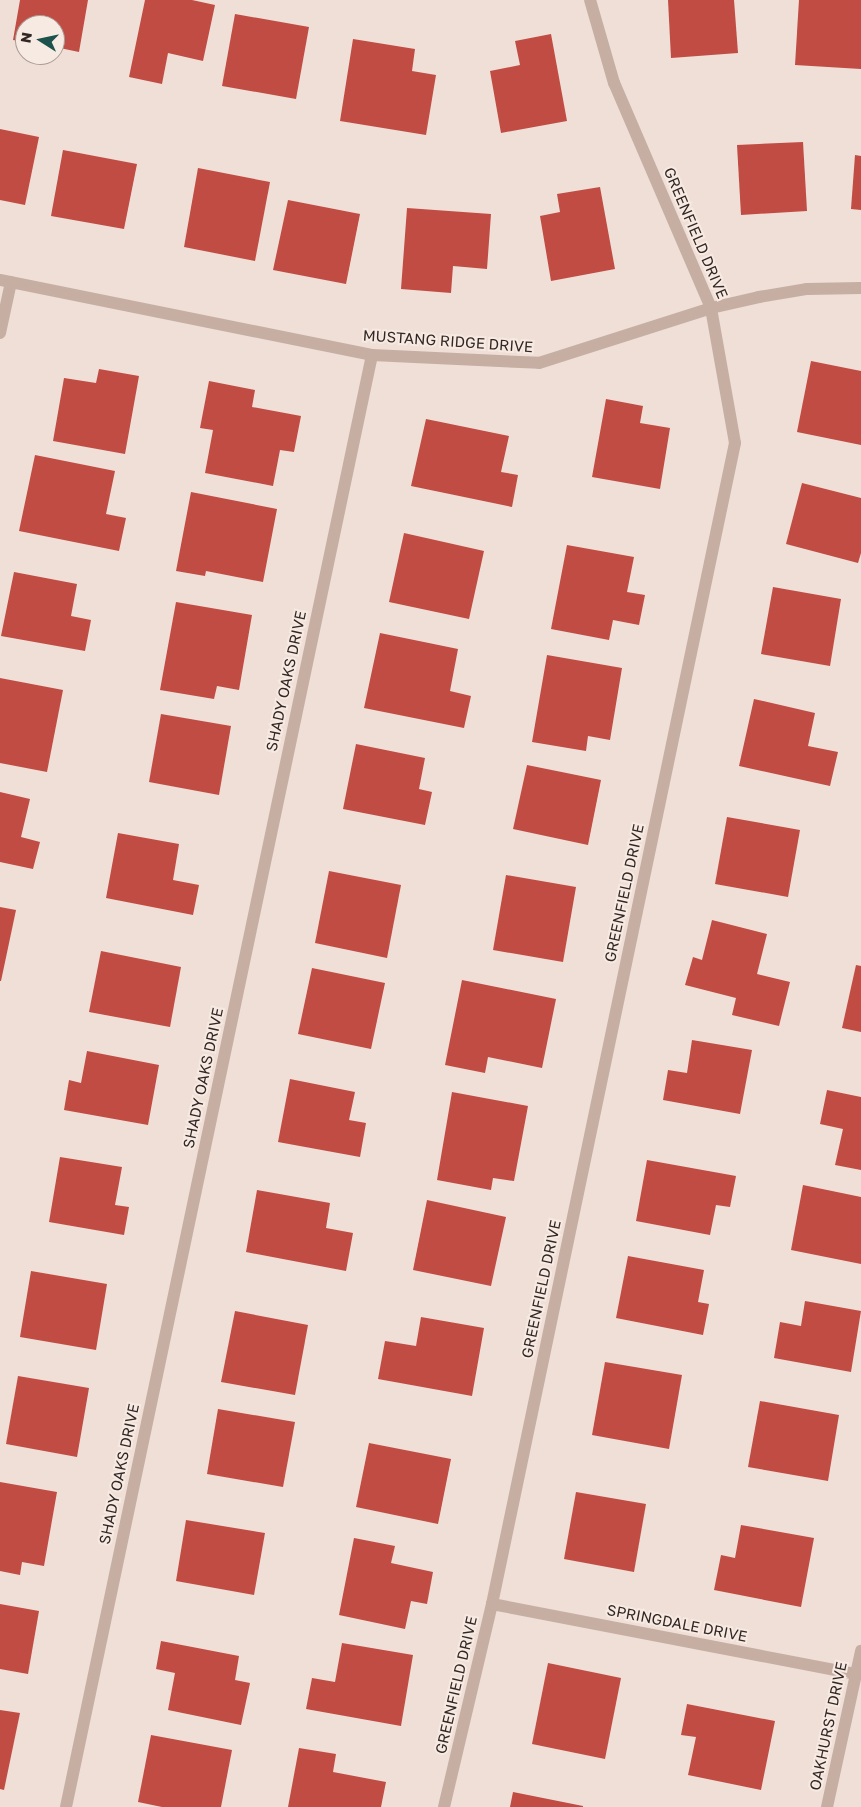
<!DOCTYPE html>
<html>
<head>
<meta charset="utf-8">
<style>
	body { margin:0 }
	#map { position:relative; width:861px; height:1807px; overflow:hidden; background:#efdfd7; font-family:"Golos Text",sans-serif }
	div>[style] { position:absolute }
	.building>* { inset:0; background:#c14c43 }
	.minor>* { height:12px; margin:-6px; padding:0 6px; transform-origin:6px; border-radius:6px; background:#c6aea3 }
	span { translate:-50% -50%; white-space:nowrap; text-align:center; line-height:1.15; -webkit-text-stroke:4px #f7eae2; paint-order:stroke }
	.street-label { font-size:15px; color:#322725 }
	.north { position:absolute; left:15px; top:15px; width:50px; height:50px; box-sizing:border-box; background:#f7eae2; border:1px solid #a89c96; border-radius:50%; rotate:280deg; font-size:14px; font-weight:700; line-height:20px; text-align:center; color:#322725 }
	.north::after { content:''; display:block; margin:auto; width:18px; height:22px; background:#1d514c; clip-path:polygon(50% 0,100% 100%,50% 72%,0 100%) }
</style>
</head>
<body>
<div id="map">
	<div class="building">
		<div style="clip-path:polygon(20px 0,88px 0,79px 52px,55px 47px,55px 25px,25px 25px,25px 42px,13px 40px)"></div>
		<div style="clip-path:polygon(145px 0,192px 0,215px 5px,203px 61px,168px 53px,162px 84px,129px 77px)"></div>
		<div style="clip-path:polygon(668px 0,734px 0,738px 53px,671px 58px)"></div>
		<div style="clip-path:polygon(799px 0,861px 0,861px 69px,795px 65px)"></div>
		<div style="clip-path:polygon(235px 14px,309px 27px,296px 99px,222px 86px)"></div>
		<div style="clip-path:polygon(551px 34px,567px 121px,501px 133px,490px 71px,520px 65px,515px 41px)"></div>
		<div style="clip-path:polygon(353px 39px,415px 49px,412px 71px,436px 75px,426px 135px,340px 121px)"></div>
		<div style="clip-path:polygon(0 129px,39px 137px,25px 205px,0 200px)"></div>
		<div style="clip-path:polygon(803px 142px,807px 211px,741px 215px,737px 145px)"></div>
		<div style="clip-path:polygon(63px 150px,137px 164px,124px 229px,51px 216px)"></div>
		<div style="clip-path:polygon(855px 155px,861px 156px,861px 210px,851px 209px)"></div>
		<div style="clip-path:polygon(198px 168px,270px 182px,255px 261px,184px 247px)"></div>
		<div style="clip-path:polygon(600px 187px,615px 269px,551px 281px,540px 216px,560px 212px,557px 194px)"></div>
		<div style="clip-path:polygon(288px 200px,360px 214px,346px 284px,273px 270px)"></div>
		<div style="clip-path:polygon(407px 208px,491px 214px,487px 269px,453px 266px,451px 293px,401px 289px)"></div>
		<div style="clip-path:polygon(811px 361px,861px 371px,861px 445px,797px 432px)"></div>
		<div style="clip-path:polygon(99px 369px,139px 376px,125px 454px,53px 441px,64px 378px,96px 383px)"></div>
		<div style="clip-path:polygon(209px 381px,255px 390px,252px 407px,301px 416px,294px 452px,280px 450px,273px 486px,205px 473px,213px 430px,200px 428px)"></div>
		<div style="clip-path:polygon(606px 399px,643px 406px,640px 423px,670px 428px,660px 489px,592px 477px)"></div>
		<div style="clip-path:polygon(426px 419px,509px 436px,501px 472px,518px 475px,512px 507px,411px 486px)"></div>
		<div style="clip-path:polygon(35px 455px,115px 471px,106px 514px,126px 518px,119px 551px,19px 531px)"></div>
		<div style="clip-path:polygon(802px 483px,861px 498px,861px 553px,858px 563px,786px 544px)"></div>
		<div style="clip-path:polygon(191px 492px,277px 509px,263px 582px,206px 571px,205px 576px,176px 571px)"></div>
		<div style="clip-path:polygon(404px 533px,484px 551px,469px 619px,389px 602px)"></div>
		<div style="clip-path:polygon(567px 545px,634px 557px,627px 592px,645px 595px,639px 625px,613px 620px,609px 640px,551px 629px)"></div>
		<div style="clip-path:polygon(14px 572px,77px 584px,71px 616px,91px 620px,85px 651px,1px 636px)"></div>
		<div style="clip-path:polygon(773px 587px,841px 599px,830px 666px,761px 654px)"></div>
		<div style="clip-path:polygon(176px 602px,252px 615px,239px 690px,217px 686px,214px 699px,160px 690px)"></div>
		<div style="clip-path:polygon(380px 633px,458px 649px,450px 691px,471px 696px,464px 728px,364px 708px)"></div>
		<div style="clip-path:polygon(547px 655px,622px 668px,610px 740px,588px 736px,586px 751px,532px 742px)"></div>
		<div style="clip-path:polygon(0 678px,63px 690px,47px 772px,0 763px)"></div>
		<div style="clip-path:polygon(754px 699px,815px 713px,808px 746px,838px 752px,830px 786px,739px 766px)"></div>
		<div style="clip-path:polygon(161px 714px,231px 726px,219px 795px,149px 782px)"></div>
		<div style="clip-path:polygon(356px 744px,425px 758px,419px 789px,432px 792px,425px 825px,343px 809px)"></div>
		<div style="clip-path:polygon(527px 765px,601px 780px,588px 845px,513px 829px)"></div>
		<div style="clip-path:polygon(0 792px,30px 799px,21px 837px,40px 842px,33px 869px,0 862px)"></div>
		<div style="clip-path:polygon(727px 817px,800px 830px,788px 897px,715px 884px)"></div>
		<div style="clip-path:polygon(118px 833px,179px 844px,173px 880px,199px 885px,193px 915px,106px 898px)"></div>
		<div style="clip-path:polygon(329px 871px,401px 885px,387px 958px,315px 943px)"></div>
		<div style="clip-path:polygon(506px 875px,576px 887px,563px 962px,493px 950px)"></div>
		<div style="clip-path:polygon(0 907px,16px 910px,1px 981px,0 981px)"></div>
		<div style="clip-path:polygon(712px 920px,767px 934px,757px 974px,790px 982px,779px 1026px,732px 1015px,736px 998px,685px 985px,693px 957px,702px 960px)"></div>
		<div style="clip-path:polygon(101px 951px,181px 967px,170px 1027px,89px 1012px)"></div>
		<div style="clip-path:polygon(856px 965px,861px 966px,861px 1032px,842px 1028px)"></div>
		<div style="clip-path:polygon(312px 968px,385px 983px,371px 1049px,298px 1034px)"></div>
		<div style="clip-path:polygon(462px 980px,556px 999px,542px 1068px,488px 1057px,485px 1073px,445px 1065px)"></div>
		<div style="clip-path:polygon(692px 1040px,752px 1050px,740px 1114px,663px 1100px,668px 1070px,687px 1073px)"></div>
		<div style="clip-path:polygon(87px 1051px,159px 1065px,148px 1125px,64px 1110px,69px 1080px,81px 1083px)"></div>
		<div style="clip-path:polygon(290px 1079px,355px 1092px,349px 1120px,366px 1123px,360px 1157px,278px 1142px)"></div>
		<div style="clip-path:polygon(827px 1090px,861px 1097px,861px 1170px,835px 1165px,843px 1129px,820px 1124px)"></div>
		<div style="clip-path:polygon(452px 1092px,528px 1106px,514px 1181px,493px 1178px,491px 1190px,437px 1180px)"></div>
		<div style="clip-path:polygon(60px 1157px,122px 1167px,115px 1205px,129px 1207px,124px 1235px,49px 1222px)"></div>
		<div style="clip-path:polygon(647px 1160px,736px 1176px,730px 1207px,716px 1205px,710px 1235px,636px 1221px)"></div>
		<div style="clip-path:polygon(803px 1185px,861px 1197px,861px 1264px,791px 1250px)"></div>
		<div style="clip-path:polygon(257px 1190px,330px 1203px,326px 1228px,353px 1233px,346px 1271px,246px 1252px)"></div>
		<div style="clip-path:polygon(427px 1200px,506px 1217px,491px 1286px,413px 1270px)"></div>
		<div style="clip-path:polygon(628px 1256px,704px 1270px,698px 1302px,709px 1304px,703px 1335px,616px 1318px)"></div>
		<div style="clip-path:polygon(31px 1271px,107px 1284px,96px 1350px,20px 1337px)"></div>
		<div style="clip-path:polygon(805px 1301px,861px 1311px,851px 1372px,774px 1358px,780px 1322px,801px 1326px)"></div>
		<div style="clip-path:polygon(235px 1311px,308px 1325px,295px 1395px,221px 1382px)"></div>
		<div style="clip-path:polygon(421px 1317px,484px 1328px,472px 1396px,378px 1379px,385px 1341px,416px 1346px)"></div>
		<div style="clip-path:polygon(605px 1362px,682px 1375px,669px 1449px,592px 1435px)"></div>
		<div style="clip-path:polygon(18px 1376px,89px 1388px,77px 1457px,6px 1444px)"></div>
		<div style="clip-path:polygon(760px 1401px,839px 1415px,828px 1481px,748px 1467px)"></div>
		<div style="clip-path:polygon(218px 1409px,295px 1422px,283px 1487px,207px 1474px)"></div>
		<div style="clip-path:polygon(369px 1443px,451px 1459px,438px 1524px,356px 1507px)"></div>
		<div style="clip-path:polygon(0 1482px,57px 1492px,44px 1566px,22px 1562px,20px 1575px,0 1571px)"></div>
		<div style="clip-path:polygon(576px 1492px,646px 1504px,634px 1572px,564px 1559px)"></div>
		<div style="clip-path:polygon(186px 1520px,265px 1533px,254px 1595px,176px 1581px)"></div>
		<div style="clip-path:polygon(741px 1525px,814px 1538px,801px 1607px,714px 1590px,721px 1555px,735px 1558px)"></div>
		<div style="clip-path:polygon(354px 1538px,395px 1546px,391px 1563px,433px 1572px,427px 1604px,411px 1601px,405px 1629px,339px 1615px)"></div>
		<div style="clip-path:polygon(0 1604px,39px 1611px,28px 1674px,0 1669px)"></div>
		<div style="clip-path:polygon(161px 1641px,239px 1656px,235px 1680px,250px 1683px,241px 1725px,168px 1710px,175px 1673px,156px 1669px)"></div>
		<div style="clip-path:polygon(342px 1643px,413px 1655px,401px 1726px,306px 1709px,312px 1678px,335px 1682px)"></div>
		<div style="clip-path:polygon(548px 1663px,621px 1678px,605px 1759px,532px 1744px)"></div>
		<div style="clip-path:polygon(687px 1704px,775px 1721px,761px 1790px,688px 1775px,696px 1737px,681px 1735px)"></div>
		<div style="clip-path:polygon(0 1710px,20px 1713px,4px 1790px,0 1789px)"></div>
		<div style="clip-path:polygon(151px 1735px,232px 1750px,221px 1807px,162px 1807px,138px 1802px)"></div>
		<div style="clip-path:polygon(299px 1748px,336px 1754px,333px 1772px,386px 1782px,381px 1807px,288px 1807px)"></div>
		<div style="clip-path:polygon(513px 1792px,583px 1806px,583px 1807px,510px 1807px)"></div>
	</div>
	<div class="minor">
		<div style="left:0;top:280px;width:379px;rotate:11.4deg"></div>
		<div style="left:372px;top:355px;width:167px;rotate:2.7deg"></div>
		<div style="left:539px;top:363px;width:181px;rotate:-17.7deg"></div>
		<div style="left:711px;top:308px;width:49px;rotate:-12.9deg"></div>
		<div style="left:759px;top:297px;width:49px;rotate:-9.5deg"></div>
		<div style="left:807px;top:289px;width:54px;rotate:-1.1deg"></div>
		<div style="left:0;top:333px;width:52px;rotate:-77.8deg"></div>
		<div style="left:492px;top:1604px;width:371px;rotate:10.9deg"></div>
		<div style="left:66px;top:1807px;width:1484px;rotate:-78.1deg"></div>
		<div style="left:444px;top:1807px;width:209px;rotate:-76.7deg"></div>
		<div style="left:492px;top:1604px;width:1186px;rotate:-78.18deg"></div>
		<div style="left:735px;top:443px;width:137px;rotate:-100.1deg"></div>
		<div style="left:711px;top:308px;width:245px;rotate:-113.3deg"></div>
		<div style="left:614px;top:83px;width:86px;rotate:-106.1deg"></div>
		<div style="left:827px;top:1807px;width:160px;rotate:-77.7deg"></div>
	</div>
	<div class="street-label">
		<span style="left:696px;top:233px;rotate:67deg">GREENFIELD DRIVE</span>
		<span style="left:448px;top:341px;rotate:4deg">MUSTANG RIDGE DRIVE</span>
		<span style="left:286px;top:681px;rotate:-78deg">SHADY OAKS DRIVE</span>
		<span style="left:624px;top:893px;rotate:-78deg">GREENFIELD DRIVE</span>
		<span style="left:203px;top:1078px;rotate:-78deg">SHADY OAKS DRIVE</span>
		<span style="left:541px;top:1289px;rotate:-78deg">GREENFIELD DRIVE</span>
		<span style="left:119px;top:1474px;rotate:-78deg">SHADY OAKS DRIVE</span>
		<span style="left:677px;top:1623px;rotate:11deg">SPRINGDALE DRIVE</span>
		<span style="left:456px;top:1685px;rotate:-77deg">GREENFIELD DRIVE</span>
		<span style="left:828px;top:1726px;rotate:-78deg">OAKHURST DRIVE</span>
	</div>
	<div class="north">N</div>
</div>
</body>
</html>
